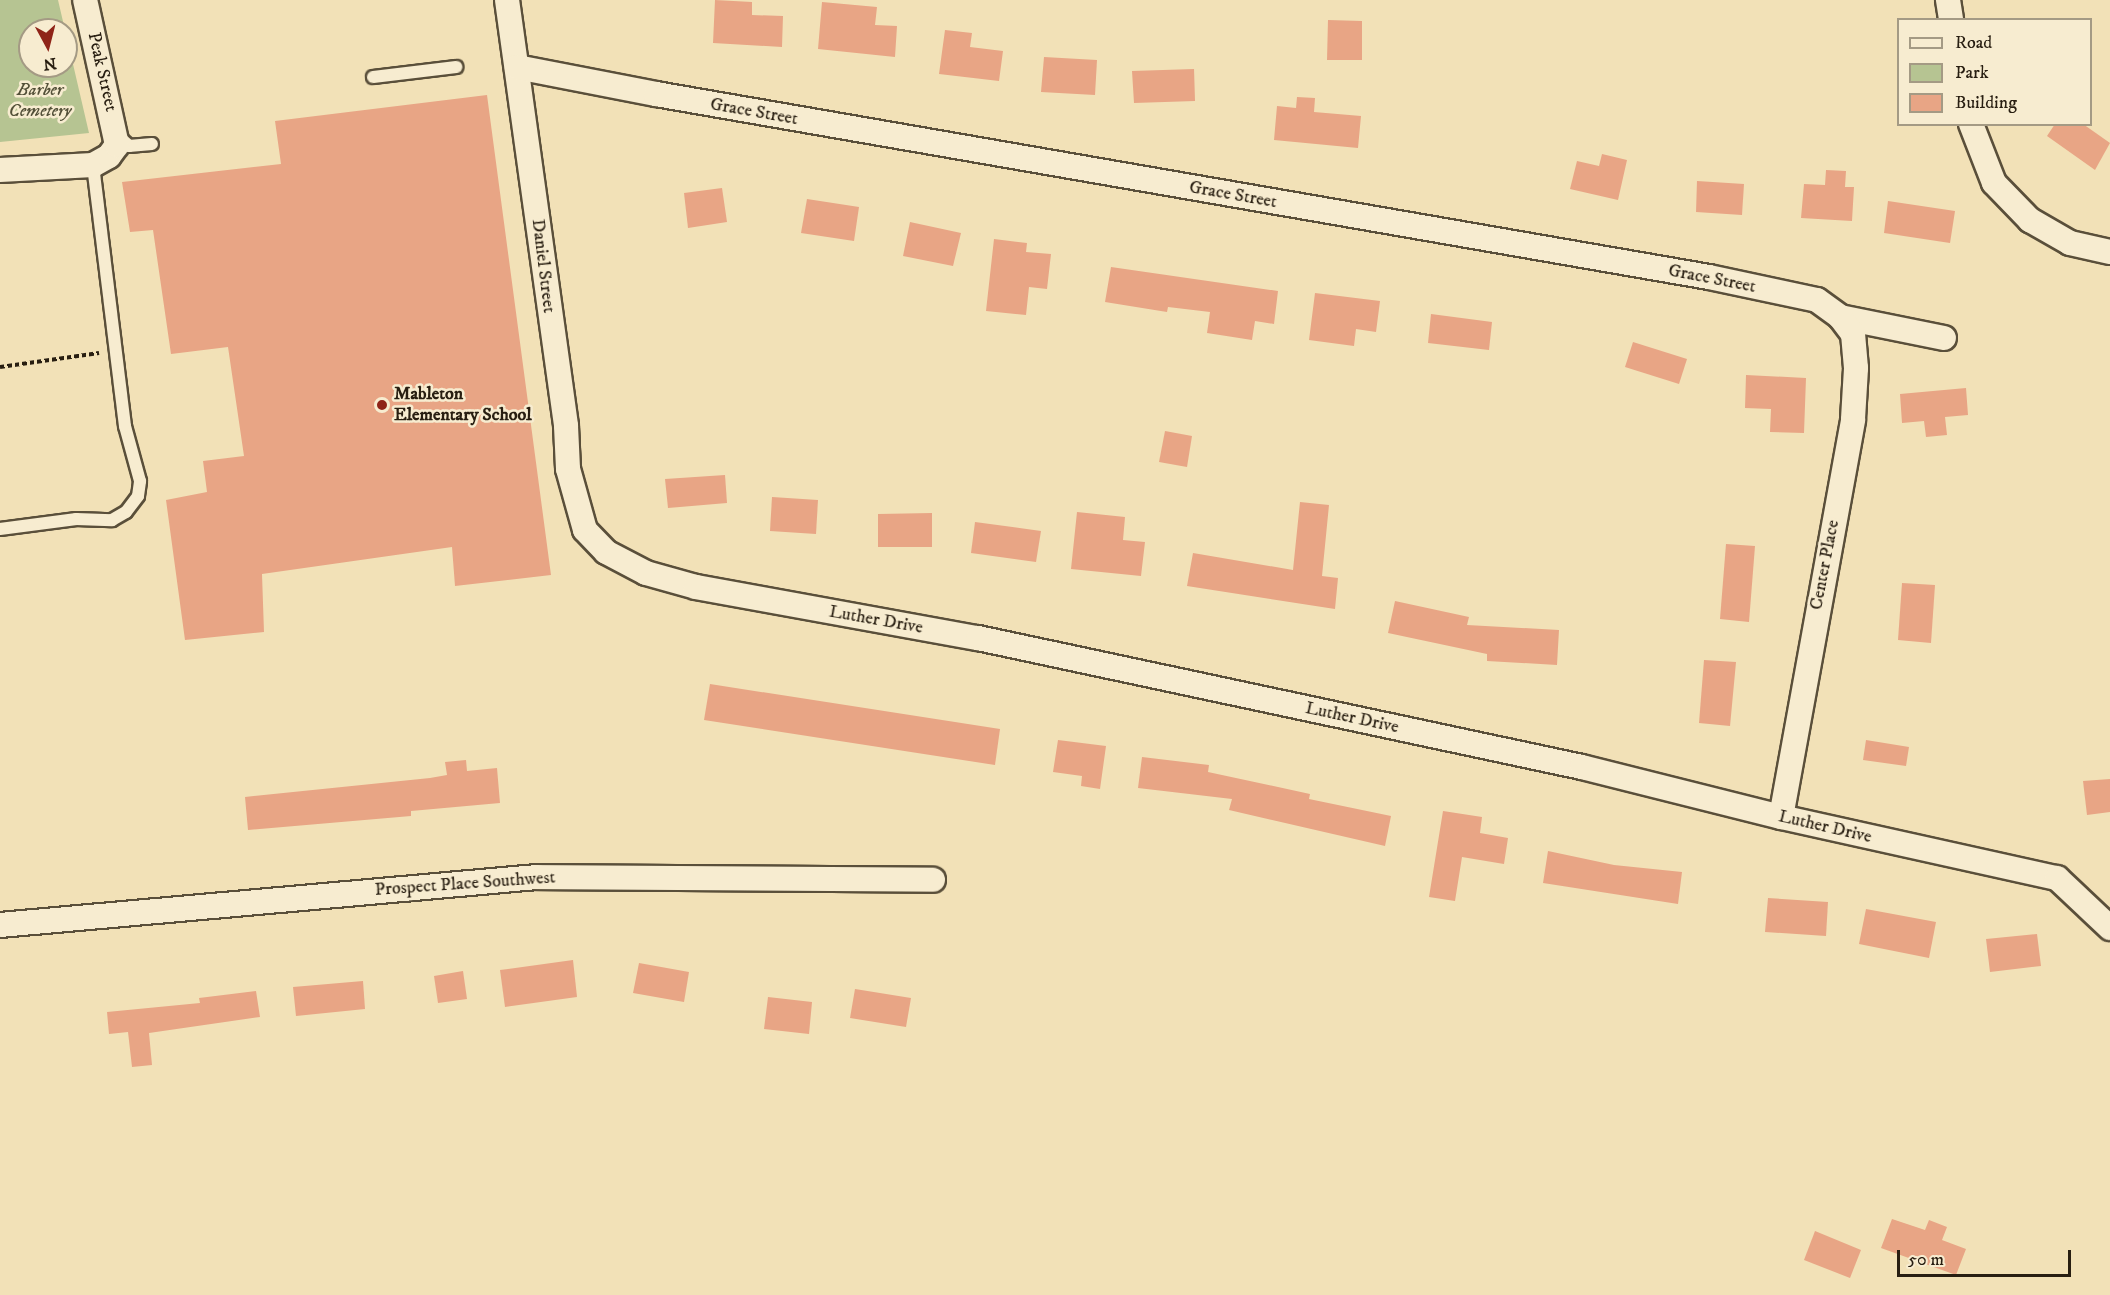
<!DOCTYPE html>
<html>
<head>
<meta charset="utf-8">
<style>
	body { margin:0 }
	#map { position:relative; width:2110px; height:1295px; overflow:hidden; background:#f2e1b7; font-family:"IM FELL DW Pica",serif }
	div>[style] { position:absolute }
	.green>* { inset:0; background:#b6c492 }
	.building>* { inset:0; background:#e8a585 }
	.path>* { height:4px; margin-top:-2px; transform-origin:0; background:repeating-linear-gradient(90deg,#281e11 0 4.5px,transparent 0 7.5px) }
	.roads { filter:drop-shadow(2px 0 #5a4f3a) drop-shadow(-2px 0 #5a4f3a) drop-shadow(0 2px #5a4f3a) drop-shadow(0 -2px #5a4f3a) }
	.lane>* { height:12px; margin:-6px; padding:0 6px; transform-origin:6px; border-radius:6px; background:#f7ecd0 }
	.street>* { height:24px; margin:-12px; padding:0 12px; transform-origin:12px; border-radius:12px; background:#f7ecd0 }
	.dots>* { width:16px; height:16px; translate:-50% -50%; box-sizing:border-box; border:3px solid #f7ecd0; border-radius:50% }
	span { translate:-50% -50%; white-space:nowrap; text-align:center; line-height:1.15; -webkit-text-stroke:5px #f7ecd0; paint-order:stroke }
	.street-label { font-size:18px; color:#281e11 }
	.park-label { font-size:18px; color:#535038; font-style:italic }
	.poi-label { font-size:18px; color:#281e11; font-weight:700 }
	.left { translate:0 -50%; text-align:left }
	.legend { position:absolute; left:1897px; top:18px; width:195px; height:108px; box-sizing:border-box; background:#f7ecd0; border:2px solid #a49a84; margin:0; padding:8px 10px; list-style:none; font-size:18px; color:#281e11 }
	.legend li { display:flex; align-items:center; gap:12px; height:30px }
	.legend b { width:30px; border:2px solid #a49a84 }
	.north { position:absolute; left:18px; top:18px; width:60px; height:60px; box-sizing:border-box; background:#f7ecd0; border:2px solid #a49a84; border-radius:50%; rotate:173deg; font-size:16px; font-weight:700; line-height:24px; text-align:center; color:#281e11 }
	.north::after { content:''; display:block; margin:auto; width:21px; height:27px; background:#8f2418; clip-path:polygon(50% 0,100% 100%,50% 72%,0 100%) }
	.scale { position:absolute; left:1897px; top:1250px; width:174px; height:27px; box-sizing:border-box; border:3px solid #281e11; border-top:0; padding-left:8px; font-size:18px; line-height:21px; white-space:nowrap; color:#281e11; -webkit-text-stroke:4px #f7ecd0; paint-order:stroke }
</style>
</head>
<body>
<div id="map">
	<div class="green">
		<div style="clip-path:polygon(0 0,58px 0,65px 30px,30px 30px,30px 66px,66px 66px,66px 34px,89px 133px,0 142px)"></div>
	</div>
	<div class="building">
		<div style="clip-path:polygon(715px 0,752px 2px,752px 15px,783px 16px,782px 47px,713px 43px)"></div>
		<div style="clip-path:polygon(822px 2px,877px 7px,875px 25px,897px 26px,895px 57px,818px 49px)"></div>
		<div style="clip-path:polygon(1328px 20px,1362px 21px,1362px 60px,1327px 60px)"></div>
		<div style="clip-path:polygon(945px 30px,972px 33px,970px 47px,1003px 51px,999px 81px,939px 74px)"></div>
		<div style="clip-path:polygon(1044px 57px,1097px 60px,1095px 95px,1041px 92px)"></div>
		<div style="clip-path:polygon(1194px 69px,1195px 101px,1134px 103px,1132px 71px)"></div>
		<div style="clip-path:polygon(487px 95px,551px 575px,455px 586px,452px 547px,262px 574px,264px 632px,185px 640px,166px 500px,207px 492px,203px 461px,244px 456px,228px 347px,171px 354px,153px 230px,130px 232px,122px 182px,281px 164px,275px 121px)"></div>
		<div style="clip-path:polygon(1297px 97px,1315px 98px,1314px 112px,1361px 116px,1358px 148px,1274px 140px,1277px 106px,1296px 108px)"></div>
		<div style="clip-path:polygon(2055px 124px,2083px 124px,2110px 143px,2095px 170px,2047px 136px)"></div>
		<div style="clip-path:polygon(1602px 154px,1627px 160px,1618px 200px,1570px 189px,1577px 161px,1599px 166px)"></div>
		<div style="clip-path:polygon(1826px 170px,1846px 171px,1845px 187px,1854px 187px,1852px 221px,1801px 218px,1804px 184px,1825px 185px)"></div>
		<div style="clip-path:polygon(1697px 181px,1744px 184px,1742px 215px,1696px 212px)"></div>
		<div style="clip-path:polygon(722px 188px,727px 222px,688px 228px,684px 193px)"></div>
		<div style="clip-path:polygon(807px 199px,859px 207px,854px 241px,801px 233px)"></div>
		<div style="clip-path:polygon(1888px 201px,1955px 211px,1950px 243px,1884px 233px)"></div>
		<div style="clip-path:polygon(910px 222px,961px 233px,953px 266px,903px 256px)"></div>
		<div style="clip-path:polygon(994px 239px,1027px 243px,1026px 252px,1051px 254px,1047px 289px,1029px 287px,1026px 315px,986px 311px)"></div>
		<div style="clip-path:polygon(1111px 267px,1278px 291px,1274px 324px,1255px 321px,1252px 340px,1207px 333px,1210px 312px,1168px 307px,1167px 312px,1105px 302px)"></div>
		<div style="clip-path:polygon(1315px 293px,1380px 301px,1376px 332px,1356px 329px,1354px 346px,1309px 340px)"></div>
		<div style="clip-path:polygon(1431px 314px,1492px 322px,1489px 350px,1428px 343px)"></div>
		<div style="clip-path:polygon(1633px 342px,1687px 359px,1679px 384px,1625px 367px)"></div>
		<div style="clip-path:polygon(1746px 375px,1806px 378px,1804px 433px,1770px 432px,1771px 409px,1745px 408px)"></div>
		<div style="clip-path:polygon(1966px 388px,1968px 415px,1945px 417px,1947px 435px,1926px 437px,1924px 421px,1902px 423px,1900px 394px)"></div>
		<div style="clip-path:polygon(1165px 431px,1192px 436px,1187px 467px,1159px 462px)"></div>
		<div style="clip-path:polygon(725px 475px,727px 503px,668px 508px,665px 479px)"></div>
		<div style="clip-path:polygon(772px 497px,818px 500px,816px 534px,770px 531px)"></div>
		<div style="clip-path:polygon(1300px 502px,1329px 505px,1322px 576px,1338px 578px,1335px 609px,1187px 586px,1193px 553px,1293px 570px)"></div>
		<div style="clip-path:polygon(1077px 512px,1125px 517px,1123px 540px,1145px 542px,1141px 576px,1071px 569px)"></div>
		<div style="clip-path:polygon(932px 513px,932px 547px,878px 547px,878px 514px)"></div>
		<div style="clip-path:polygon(975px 522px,1041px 531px,1036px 562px,971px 553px)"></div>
		<div style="clip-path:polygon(1726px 544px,1755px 546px,1749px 622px,1720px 619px)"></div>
		<div style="clip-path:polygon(1902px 583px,1935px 585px,1931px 643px,1898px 640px)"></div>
		<div style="clip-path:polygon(1395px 601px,1469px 617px,1467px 625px,1559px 630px,1557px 665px,1487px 661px,1487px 654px,1388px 633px)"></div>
		<div style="clip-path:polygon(1704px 660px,1736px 662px,1730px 726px,1699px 723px)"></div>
		<div style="clip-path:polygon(710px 684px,1000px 729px,995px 765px,704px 720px)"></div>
		<div style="clip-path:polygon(1058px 740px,1106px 746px,1100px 789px,1081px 786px,1082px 776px,1053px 772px)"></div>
		<div style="clip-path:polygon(1866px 740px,1909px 747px,1906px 766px,1863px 760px)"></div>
		<div style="clip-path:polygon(1142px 757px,1209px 765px,1208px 772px,1310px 794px,1309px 799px,1391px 816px,1385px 846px,1229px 810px,1232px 799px,1138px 788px)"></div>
		<div style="clip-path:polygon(466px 760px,467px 771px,497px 768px,500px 803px,411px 811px,411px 816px,248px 830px,245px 797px,430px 778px,447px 775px,445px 762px)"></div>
		<div style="clip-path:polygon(2110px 779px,2110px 812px,2087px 815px,2083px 781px)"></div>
		<div style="clip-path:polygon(1443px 811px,1482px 817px,1480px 833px,1508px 838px,1504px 864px,1462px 857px,1455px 901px,1429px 897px)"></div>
		<div style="clip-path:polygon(1548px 851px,1614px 865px,1682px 872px,1678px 904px,1543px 883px)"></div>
		<div style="clip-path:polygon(1768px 898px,1828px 902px,1826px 936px,1765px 932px)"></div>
		<div style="clip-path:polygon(1866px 909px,1936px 922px,1929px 958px,1859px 944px)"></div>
		<div style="clip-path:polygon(2037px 934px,2041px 966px,1990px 972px,1986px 939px)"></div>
		<div style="clip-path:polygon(573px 960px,577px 997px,505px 1007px,500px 970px)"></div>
		<div style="clip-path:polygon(639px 963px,689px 972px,684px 1002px,633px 993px)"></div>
		<div style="clip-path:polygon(463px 971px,467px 999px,438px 1003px,434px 976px)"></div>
		<div style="clip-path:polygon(363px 981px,365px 1009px,296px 1016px,293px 987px)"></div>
		<div style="clip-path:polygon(855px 989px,911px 998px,906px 1027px,850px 1018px)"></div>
		<div style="clip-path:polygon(256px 991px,260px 1017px,149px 1033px,152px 1065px,132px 1067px,128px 1032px,109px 1034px,107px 1012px,200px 1003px,199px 998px)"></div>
		<div style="clip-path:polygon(768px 997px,812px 1002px,809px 1034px,764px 1029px)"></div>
		<div style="clip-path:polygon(1892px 1219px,1925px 1230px,1929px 1220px,1947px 1227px,1942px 1240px,1966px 1249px,1956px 1275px,1881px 1248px)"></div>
		<div style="clip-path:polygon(1815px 1231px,1861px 1250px,1850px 1278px,1804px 1260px)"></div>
	</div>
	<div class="path">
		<div style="left:0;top:367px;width:100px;rotate:-8deg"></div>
	</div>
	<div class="roads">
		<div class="lane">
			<div style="left:373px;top:77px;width:84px;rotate:-6.9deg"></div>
			<div style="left:118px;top:136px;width:15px;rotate:42deg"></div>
			<div style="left:129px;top:146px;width:23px;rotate:-5deg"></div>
			<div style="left:0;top:529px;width:77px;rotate:-7.5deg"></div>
			<div style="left:76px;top:519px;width:36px;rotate:2deg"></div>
			<div style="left:112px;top:520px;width:16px;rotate:-30deg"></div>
			<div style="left:126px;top:512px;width:20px;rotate:-53deg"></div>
			<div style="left:138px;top:496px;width:15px;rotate:-82deg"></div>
			<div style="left:140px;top:481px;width:57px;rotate:-105.3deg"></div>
			<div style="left:125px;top:426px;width:263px;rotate:-97deg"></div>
		</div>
		<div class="street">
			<div style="left:507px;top:0;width:430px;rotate:82.1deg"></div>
			<div style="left:566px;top:426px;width:43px;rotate:87.3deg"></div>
			<div style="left:568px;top:469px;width:63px;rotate:74.4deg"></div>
			<div style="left:585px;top:530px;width:30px;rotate:46deg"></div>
			<div style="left:606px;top:552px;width:45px;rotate:27.7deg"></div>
			<div style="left:646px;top:573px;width:52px;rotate:15.6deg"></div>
			<div style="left:696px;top:587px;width:287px;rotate:10.3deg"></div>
			<div style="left:978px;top:638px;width:618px;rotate:12.06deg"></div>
			<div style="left:1582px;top:767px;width:205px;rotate:14.1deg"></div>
			<div style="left:1781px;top:817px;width:283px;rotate:12.5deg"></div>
			<div style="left:2057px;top:878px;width:73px;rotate:43.3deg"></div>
			<div style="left:1948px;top:0;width:20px;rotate:81deg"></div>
			<div style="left:517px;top:67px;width:142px;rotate:11deg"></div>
			<div style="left:656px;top:94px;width:1069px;rotate:9.86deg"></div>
			<div style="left:1709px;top:277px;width:110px;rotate:12deg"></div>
			<div style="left:1817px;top:300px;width:29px;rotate:36deg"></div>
			<div style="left:1840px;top:317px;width:106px;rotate:11.4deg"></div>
			<div style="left:1971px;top:124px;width:63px;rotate:68.7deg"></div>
			<div style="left:1994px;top:183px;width:52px;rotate:45.8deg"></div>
			<div style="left:2030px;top:220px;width:46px;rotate:29.9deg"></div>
			<div style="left:2070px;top:243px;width:41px;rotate:12.7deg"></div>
			<div style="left:0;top:170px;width:93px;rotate:-3.1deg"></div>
			<div style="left:93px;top:165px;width:18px;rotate:-29deg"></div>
			<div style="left:109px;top:156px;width:14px;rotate:-54deg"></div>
			<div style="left:117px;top:145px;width:148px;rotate:-102.4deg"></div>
			<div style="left:1781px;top:817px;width:404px;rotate:-79.7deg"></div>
			<div style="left:1853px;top:419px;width:51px;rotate:-86.6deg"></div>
			<div style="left:1856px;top:368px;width:34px;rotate:-95deg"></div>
			<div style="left:1853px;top:334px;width:21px;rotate:-127deg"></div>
			<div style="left:0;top:925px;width:539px;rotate:-5.11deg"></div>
			<div style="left:537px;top:877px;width:396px;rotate:0.4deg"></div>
		</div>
	</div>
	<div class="dots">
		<div style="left:382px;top:405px;background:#8f2418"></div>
	</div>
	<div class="street-label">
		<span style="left:102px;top:72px;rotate:77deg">Peak Street</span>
		<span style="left:754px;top:112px;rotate:10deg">Grace Street</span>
		<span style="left:1233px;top:195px;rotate:10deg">Grace Street</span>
		<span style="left:543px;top:266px;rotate:83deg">Daniel Street</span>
		<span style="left:1712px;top:279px;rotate:11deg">Grace Street</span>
		<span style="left:1825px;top:565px;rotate:-79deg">Center Place</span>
		<span style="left:876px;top:620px;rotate:10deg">Luther Drive</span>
		<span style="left:1352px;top:718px;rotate:12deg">Luther Drive</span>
		<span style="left:1825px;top:827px;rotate:13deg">Luther Drive</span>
		<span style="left:465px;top:884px;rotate:-4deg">Prospect Place Southwest</span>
	</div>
	<div class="park-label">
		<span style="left:40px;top:101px">Barber<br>Cemetery</span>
	</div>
	<div class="poi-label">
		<span class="left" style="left:394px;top:405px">Mableton<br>Elementary School</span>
	</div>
	<ul class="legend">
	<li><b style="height:8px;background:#f7ecd0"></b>Road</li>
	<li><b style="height:16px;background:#b6c492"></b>Park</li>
	<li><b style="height:16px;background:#e8a585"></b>Building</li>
	</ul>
	<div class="north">N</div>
	<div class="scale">50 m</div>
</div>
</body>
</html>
